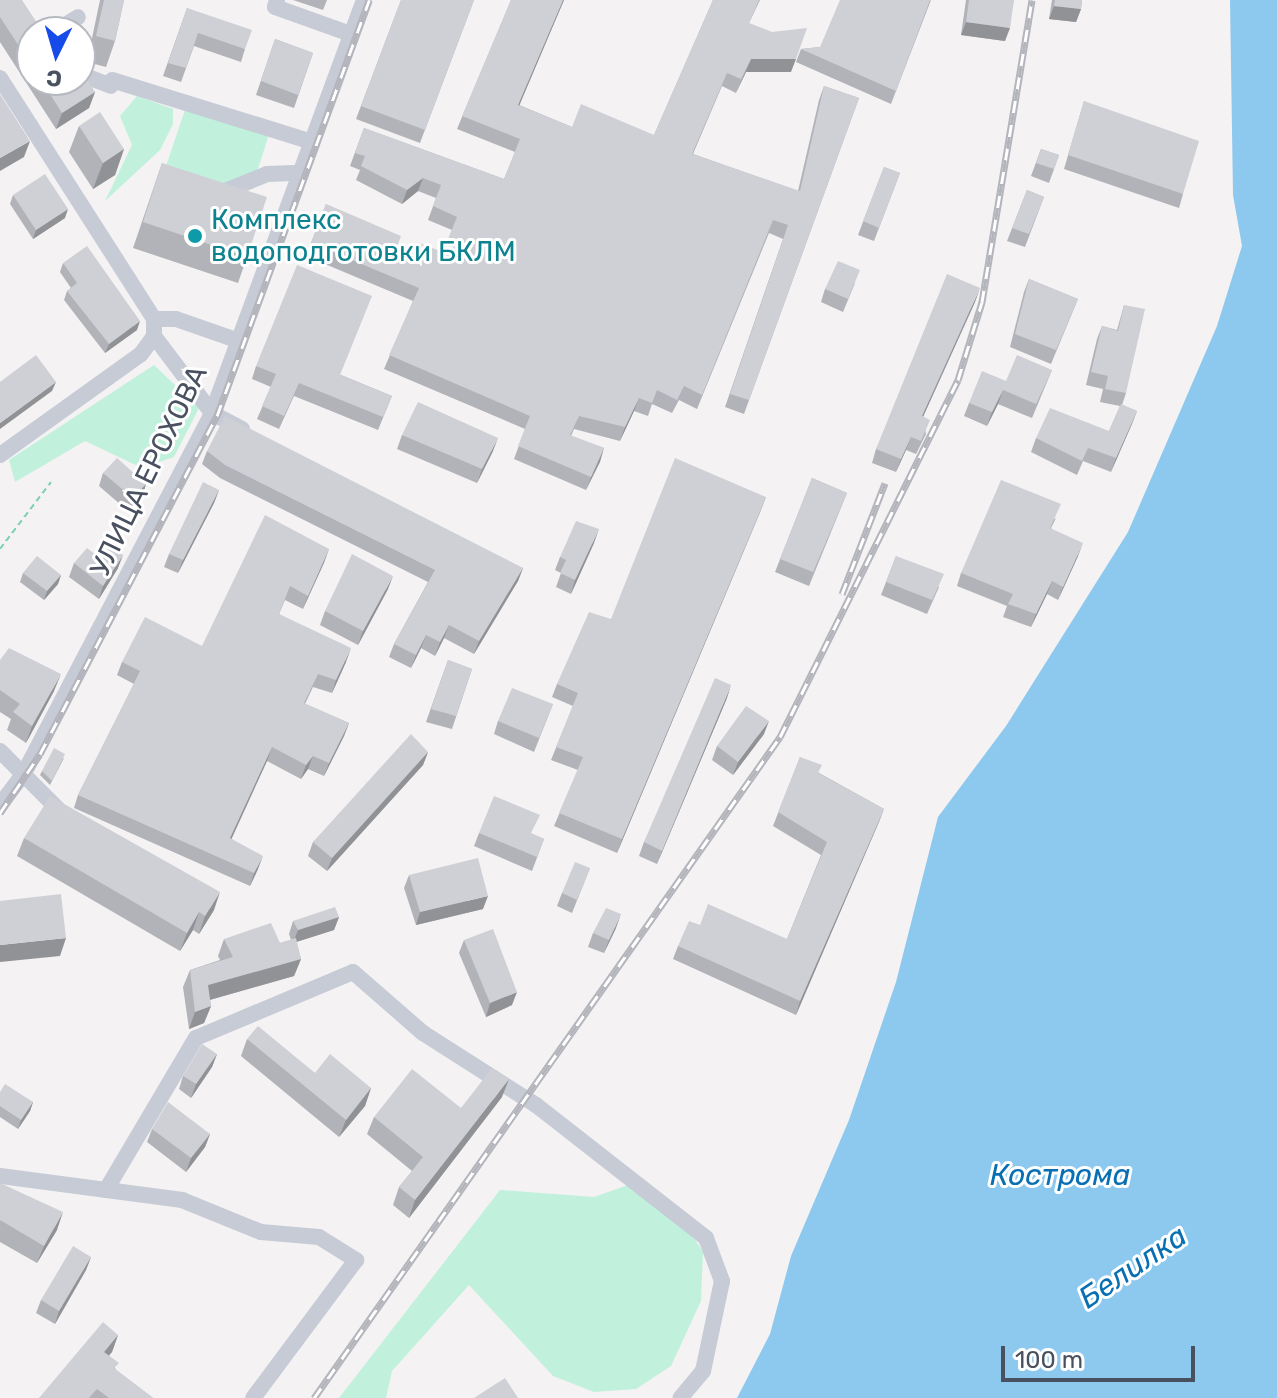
<!DOCTYPE html>
<html>
<head>
<meta charset="utf-8">
<style>
	body { margin:0 }
	#map { position:relative; width:1277px; height:1398px; overflow:hidden; background:#f4f2f2; font-family:Rubik,sans-serif }
	div>[style] { position:absolute }
	.green>* { inset:0; background:#c1f1dd }
	.water>* { inset:0; background:#8dc8ef }
	.path>* { height:2px; margin-top:-1px; transform-origin:0; background:repeating-linear-gradient(90deg,#77d1b5 0 6px,transparent 0 10px) }
	.minor>* { height:16px; margin:-8px; padding:0 8px; transform-origin:8px; border-radius:8px; background:#c6cbd6 }
	.rail>* { height:7px; margin-top:-3.5px; transform-origin:0; background:repeating-linear-gradient(90deg,#fff 0 12px,#b4b5bc 0 24px); box-sizing:border-box; border-block:2px solid #b4b5bc }
	.wall>* { inset:0; background:#b1b3b8 }
	.shaded-wall>* { inset:0; background:#909296 }
	.building>* { inset:0; background:#ced0d6 }
	.dots>* { width:22px; height:22px; translate:-50% -50%; box-sizing:border-box; border:4px solid #fff; border-radius:50% }
	span { translate:-50% -50%; white-space:nowrap; text-align:center; line-height:1.15; -webkit-text-stroke:6px #fff; paint-order:stroke }
	.culture-label { font-size:28px; color:#0d838f }
	.left { translate:0 -50%; text-align:left }
	.street-label { font-size:28px; color:#495160 }
	.water-label { font-size:30px; color:#096fb3; font-style:italic }
	.north { position:absolute; left:16px; top:16px; width:80px; height:80px; box-sizing:border-box; background:#fff; border:2px solid #b6b9bf; border-radius:50%; rotate:185deg; font-size:22px; font-weight:700; line-height:32px; text-align:center; color:#495160 }
	.north::after { content:''; display:block; margin:auto; width:28px; height:36px; background:#164bea; clip-path:polygon(50% 0,100% 100%,50% 72%,0 100%) }
	.scale { position:absolute; left:1001px; top:1346px; width:194px; height:36px; box-sizing:border-box; border:4px solid #495160; border-top:0; padding-left:10px; font-size:24px; line-height:28px; white-space:nowrap; color:#495160; -webkit-text-stroke:6px #fff; paint-order:stroke }
</style>
</head>
<body>
<div id="map">
	<div class="green">
		<div style="clip-path:polygon(137px 96px,173px 109px,173px 124px,160px 150px,105px 201px,132px 145px,120px 116px)"></div>
		<div style="clip-path:polygon(187px 104px,270px 131px,257px 172px,214px 189px,164px 172px)"></div>
		<div style="clip-path:polygon(154px 365px,199px 408px,174px 457px,142px 468px,85px 441px,15px 482px,9px 460px)"></div>
		<div style="clip-path:polygon(628px 1185px,678px 1212px,703px 1252px,701px 1301px,671px 1366px,636px 1389px,594px 1392px,553px 1376px,469px 1285px,392px 1371px,386px 1398px,339px 1398px,500px 1190px,594px 1197px)"></div>
	</div>
	<div class="water">
		<div style="clip-path:polygon(1230px 0,1277px 0,1277px 1398px,737px 1398px,770px 1334px,791px 1256px,849px 1120px,896px 982px,938px 817px,1006px 726px,1128px 532px,1217px 326px,1242px 246px,1233px 195px)"></div>
	</div>
	<div class="path">
		<div style="left:0;top:549px;width:84px;rotate:-52.7deg"></div>
	</div>
	<div class="minor">
		<div style="left:277px;top:0;width:7px;rotate:106deg"></div>
		<div style="left:275px;top:7px;width:81px;rotate:19.6deg"></div>
		<div style="left:54px;top:32px;width:28px;rotate:-32deg"></div>
		<div style="left:80px;top:74px;width:33px;rotate:21deg"></div>
		<div style="left:0;top:78px;width:286px;rotate:57.4deg"></div>
		<div style="left:154px;top:319px;width:17px;rotate:90deg"></div>
		<div style="left:112px;top:80px;width:209px;rotate:17.2deg"></div>
		<div style="left:218px;top:194px;width:53px;rotate:-22.2deg"></div>
		<div style="left:267px;top:174px;width:34px;rotate:-2deg"></div>
		<div style="left:154px;top:319px;width:22px"></div>
		<div style="left:176px;top:319px;width:67px;rotate:19.2deg"></div>
		<div style="left:154px;top:336px;width:96px;rotate:53deg"></div>
		<div style="left:212px;top:413px;width:34px;rotate:28deg"></div>
		<div style="left:0;top:455px;width:173px;rotate:-35.6deg"></div>
		<div style="left:141px;top:354px;width:22px;rotate:-54deg"></div>
		<div style="left:0;top:751px;width:91px;rotate:45deg"></div>
		<div style="left:0;top:805px;width:38px;rotate:-53deg"></div>
		<div style="left:23px;top:775px;width:408px;rotate:-62.4deg"></div>
		<div style="left:212px;top:413px;width:440px;rotate:-69.8deg"></div>
		<div style="left:0;top:1176px;width:184px;rotate:7.5deg"></div>
		<div style="left:182px;top:1200px;width:85px;rotate:22.1deg"></div>
		<div style="left:261px;top:1232px;width:58px;rotate:4.9deg"></div>
		<div style="left:319px;top:1237px;width:44px;rotate:31.9deg"></div>
		<div style="left:356px;top:1260px;width:172px;rotate:126.7deg"></div>
		<div style="left:106px;top:1190px;width:177px;rotate:-59.4deg"></div>
		<div style="left:196px;top:1038px;width:170px;rotate:-22.8deg"></div>
		<div style="left:353px;top:972px;width:93px;rotate:41.1deg"></div>
		<div style="left:423px;top:1033px;width:134px;rotate:32.5deg"></div>
		<div style="left:536px;top:1105px;width:216px;rotate:38deg"></div>
		<div style="left:706px;top:1238px;width:46px;rotate:69.6deg"></div>
		<div style="left:722px;top:1281px;width:92px;rotate:101.9deg"></div>
		<div style="left:703px;top:1371px;width:35px;rotate:130deg"></div>
	</div>
	<div class="rail">
		<div style="left:842px;top:594px;width:119px;rotate:-68.8deg"></div>
		<div style="left:0;top:813px;width:71px;rotate:-55.9deg"></div>
		<div style="left:40px;top:754px;width:382px;rotate:-62.4deg"></div>
		<div style="left:217px;top:416px;width:443px;rotate:-69.9deg"></div>
		<div style="left:314px;top:1398px;width:809px;rotate:-54.82deg"></div>
		<div style="left:780px;top:737px;width:399px;rotate:-63.5deg"></div>
		<div style="left:958px;top:380px;width:82px;rotate:-72.9deg"></div>
		<div style="left:982px;top:302px;width:306px;rotate:-80.6deg"></div>
	</div>
	<div class="wall">
		<div style="clip-path:polygon(0 0,32px 32px,32px 80px,80px 80px,95px 92px,89px 108px,56px 129px,0 42px)"></div>
		<div style="clip-path:polygon(100px 0,124px 0,115px 41px,106px 67px,87px 62px)"></div>
		<div style="clip-path:polygon(293px 0,327px 0,323px 10px)"></div>
		<div style="clip-path:polygon(401px 0,474px 0,420px 143px,356px 119px)"></div>
		<div style="clip-path:polygon(511px 0,564px 0,519px 105px,572px 127px,654px 135px,713px 0,760px 0,749px 23px,791px 72px,746px 72px,736px 93px,722px 86px,693px 154px,798px 191px,819px 100px,824px 86px,859px 98px,744px 414px,725px 407px,783px 239px,769px 233px,697px 409px,679px 400px,672px 413px,652px 404px,648px 416px,634px 411px,620px 441px,574px 429px,571px 436px,604px 448px,586px 490px,514px 459px,525px 429px,384px 369px,413px 301px,306px 256px,326px 204px,394px 255px,412px 262px,443px 252px,452px 230px,428px 220px,436px 198px,418px 191px,402px 204px,356px 180px,360px 170px,350px 166px,364px 128px,504px 179px,515px 152px,457px 129px)"></div>
		<div style="clip-path:polygon(931px 0,891px 104px,796px 62px,801px 49px,820px 47px)"></div>
		<div style="clip-path:polygon(966px 0,1014px 0,1005px 41px,961px 35px)"></div>
		<div style="clip-path:polygon(1052px 0,1082px 0,1081px 9px,1076px 22px,1049px 19px)"></div>
		<div style="clip-path:polygon(187px 8px,245px 49px,241px 62px,194px 46px,181px 82px,163px 76px)"></div>
		<div style="clip-path:polygon(275px 39px,313px 53px,294px 108px,256px 95px)"></div>
		<div style="clip-path:polygon(1084px 101px,1183px 194px,1179px 208px,1064px 169px)"></div>
		<div style="clip-path:polygon(79px 126px,124px 149px,115px 175px,93px 189px,69px 152px)"></div>
		<div style="clip-path:polygon(1041px 149px,1059px 155px,1049px 183px,1031px 176px)"></div>
		<div style="clip-path:polygon(162px 163px,247px 257px,238px 283px,133px 248px)"></div>
		<div style="clip-path:polygon(884px 167px,900px 173px,874px 241px,858px 235px)"></div>
		<div style="clip-path:polygon(1027px 190px,1044px 197px,1025px 247px,1007px 241px)"></div>
		<div style="clip-path:polygon(13px 195px,65px 218px,33px 239px,10px 204px)"></div>
		<div style="clip-path:polygon(63px 263px,137px 330px,105px 353px,64px 300px,67px 291px,71px 288px,60px 272px)"></div>
		<div style="clip-path:polygon(1029px 279px,1078px 299px,1051px 364px,1010px 347px,1024px 292px)"></div>
		<div style="clip-path:polygon(855px 283px,843px 312px,821px 302px,825px 289px)"></div>
		<div style="clip-path:polygon(975px 302px,923px 417px,926px 434px,916px 454px,906px 450px,896px 472px,872px 463px,876px 449px)"></div>
		<div style="clip-path:polygon(1124px 305px,1126px 393px,1122px 405px,1137px 411px,1111px 472px,1083px 461px,1077px 475px,1031px 452px,1036px 438px,1109px 431px,1120px 406px,1100px 402px,1103px 389px,1086px 385px,1097px 339px,1102px 326px,1117px 330px)"></div>
		<div style="clip-path:polygon(256px 366px,341px 375px,392px 396px,378px 430px,294px 396px,279px 429px,257px 419px,271px 387px,252px 379px)"></div>
		<div style="clip-path:polygon(1052px 370px,1032px 418px,998px 404px,987px 426px,964px 416px,969px 403px,1006px 381px)"></div>
		<div style="clip-path:polygon(402px 435px,493px 451px,477px 483px,397px 449px)"></div>
		<div style="clip-path:polygon(207px 451px,523px 568px,518px 581px,474px 654px,444px 638px,435px 656px,421px 648px,411px 668px,389px 657px,394px 644px,428px 582px,220px 478px,202px 464px)"></div>
		<div style="clip-path:polygon(103px 473px,146px 484px,142px 497px,128px 511px,99px 486px)"></div>
		<div style="clip-path:polygon(812px 478px,847px 493px,809px 586px,775px 572px)"></div>
		<div style="clip-path:polygon(219px 490px,214px 503px,178px 573px,164px 567px,169px 554px)"></div>
		<div style="clip-path:polygon(766px 497px,617px 853px,554px 826px,578px 770px,551px 760px,573px 706px,552px 697px,557px 684px,611px 619px)"></div>
		<div style="clip-path:polygon(1056px 518px,1051px 528px,1078px 556px,1058px 600px,1047px 594px,1031px 627px,1003px 617px,1007px 606px,957px 586px,961px 573px)"></div>
		<div style="clip-path:polygon(594px 543px,571px 594px,556px 587px,561px 573px,555px 570px,560px 557px)"></div>
		<div style="clip-path:polygon(329px 549px,303px 609px,285px 600px,279px 614px,346px 662px,332px 693px,313px 687px,305px 704px,349px 723px,344px 736px,324px 776px,308px 769px,301px 779px,267px 761px,231px 838px,258px 869px,250px 886px,74px 808px,78px 795px,134px 684px,117px 675px,122px 662px,202px 646px)"></div>
		<div style="clip-path:polygon(896px 556px,939px 587px,927px 614px,881px 595px)"></div>
		<div style="clip-path:polygon(100px 558px,118px 568px,99px 599px,69px 577px,74px 563px)"></div>
		<div style="clip-path:polygon(23px 573px,61px 575px,58px 584px,44px 600px,20px 582px)"></div>
		<div style="clip-path:polygon(388px 589px,358px 645px,320px 625px,325px 611px)"></div>
		<div style="clip-path:polygon(0 660px,54px 691px,26px 743px,7px 730px,11px 719px,0 712px)"></div>
		<div style="clip-path:polygon(448px 660px,472px 669px,452px 729px,426px 722px)"></div>
		<div style="clip-path:polygon(727px 698px,657px 864px,639px 856px,644px 842px)"></div>
		<div style="clip-path:polygon(553px 704px,534px 752px,494px 734px,498px 721px)"></div>
		<div style="clip-path:polygon(764px 734px,733px 775px,712px 760px,717px 746px)"></div>
		<div style="clip-path:polygon(428px 752px,423px 765px,327px 871px,308px 856px,313px 842px)"></div>
		<div style="clip-path:polygon(800px 757px,819px 773px,884px 809px,796px 1015px,673px 959px,678px 946px,700px 925px,787px 939px,821px 855px,773px 826px)"></div>
		<div style="clip-path:polygon(64px 758px,50px 785px,40px 775px,42px 771px)"></div>
		<div style="clip-path:polygon(479px 833px,532px 834px,544px 839px,532px 871px,474px 846px)"></div>
		<div style="clip-path:polygon(24px 838px,214px 910px,199px 934px,193px 930px,180px 951px,17px 856px)"></div>
		<div style="clip-path:polygon(590px 868px,572px 913px,557px 906px,562px 893px)"></div>
		<div style="clip-path:polygon(409px 875px,483px 909px,416px 925px,404px 888px)"></div>
		<div style="clip-path:polygon(339px 917px,334px 930px,296px 942px,301px 959px,294px 976px,210px 1000px,211px 1006px,204px 1023px,189px 1029px,183px 987px,190px 970px,220px 960px,218px 956px,224px 939px,280px 943px,291px 940px,289px 934px,293px 921px)"></div>
		<div style="clip-path:polygon(616px 928px,604px 953px,588px 947px,593px 933px)"></div>
		<div style="clip-path:polygon(464px 940px,512px 1005px,486px 1017px,459px 953px)"></div>
		<div style="clip-path:polygon(247px 1039px,315px 1073px,371px 1088px,365px 1106px,339px 1137px,241px 1056px)"></div>
		<div style="clip-path:polygon(217px 1054px,212px 1067px,191px 1098px,179px 1089px,183px 1076px)"></div>
		<div style="clip-path:polygon(0 1092px,33px 1102px,30px 1111px,18px 1129px,0 1117px)"></div>
		<div style="clip-path:polygon(502px 1097px,409px 1218px,393px 1205px,399px 1187px,412px 1171px,367px 1134px,374px 1117px,461px 1108px)"></div>
		<div style="clip-path:polygon(152px 1129px,210px 1134px,205px 1147px,186px 1172px,147px 1142px)"></div>
		<div style="clip-path:polygon(0 1183px,57px 1230px,37px 1263px,0 1242px)"></div>
		<div style="clip-path:polygon(91px 1257px,86px 1270px,55px 1324px,36px 1313px,41px 1300px)"></div>
		<div style="clip-path:polygon(118px 1335px,112px 1352px,109px 1355px,116px 1370px,153px 1398px,39px 1398px)"></div>
	</div>
	<div class="shaded-wall">
		<div style="clip-path:polygon(563px 0,564px 0,514px 118px,518px 105px)"></div>
		<div style="clip-path:polygon(1054px 6px,1081px 9px,1076px 22px,1049px 19px)"></div>
		<div style="clip-path:polygon(966px 22px,1010px 28px,1005px 41px,961px 35px)"></div>
		<div style="clip-path:polygon(751px 59px,796px 59px,791px 72px,746px 72px,736px 93px)"></div>
		<div style="clip-path:polygon(95px 92px,89px 108px,56px 129px,62px 113px)"></div>
		<div style="clip-path:polygon(30px 141px,24px 157px,0 171px,0 158px)"></div>
		<div style="clip-path:polygon(124px 149px,115px 175px,93px 189px,103px 163px)"></div>
		<div style="clip-path:polygon(423px 178px,418px 191px,402px 204px,407px 190px)"></div>
		<div style="clip-path:polygon(68px 209px,65px 218px,33px 239px,36px 230px)"></div>
		<div style="clip-path:polygon(980px 288px,975px 302px,917px 430px,922px 416px)"></div>
		<div style="clip-path:polygon(140px 321px,137px 330px,105px 353px,109px 344px)"></div>
		<div style="clip-path:polygon(56px 382px,52px 391px,0 429px,0 423px)"></div>
		<div style="clip-path:polygon(1003px 390px,998px 404px,987px 426px,992px 412px)"></div>
		<div style="clip-path:polygon(639px 398px,634px 411px,620px 441px,625px 427px)"></div>
		<div style="clip-path:polygon(1137px 411px,1132px 424px,1111px 472px,1116px 458px)"></div>
		<div style="clip-path:polygon(911px 437px,906px 450px,896px 472px,901px 459px)"></div>
		<div style="clip-path:polygon(498px 438px,493px 451px,477px 483px,482px 469px)"></div>
		<div style="clip-path:polygon(604px 448px,600px 462px,586px 490px,591px 477px)"></div>
		<div style="clip-path:polygon(146px 484px,142px 497px,128px 511px,133px 498px)"></div>
		<div style="clip-path:polygon(219px 490px,214px 503px,178px 573px,183px 560px)"></div>
		<div style="clip-path:polygon(766px 497px,761px 510px,617px 853px,622px 839px)"></div>
		<div style="clip-path:polygon(599px 529px,594px 543px,571px 594px,575px 580px)"></div>
		<div style="clip-path:polygon(1083px 543px,1078px 556px,1058px 600px,1063px 587px)"></div>
		<div style="clip-path:polygon(329px 549px,324px 563px,303px 609px,308px 596px)"></div>
		<div style="clip-path:polygon(123px 555px,118px 568px,99px 599px,103px 586px)"></div>
		<div style="clip-path:polygon(523px 568px,518px 581px,474px 654px,479px 641px)"></div>
		<div style="clip-path:polygon(61px 575px,58px 584px,44px 600px,47px 591px)"></div>
		<div style="clip-path:polygon(393px 576px,388px 589px,358px 645px,363px 631px)"></div>
		<div style="clip-path:polygon(1052px 581px,1047px 594px,1031px 627px,1036px 614px)"></div>
		<div style="clip-path:polygon(449px 625px,444px 638px,435px 656px,440px 642px)"></div>
		<div style="clip-path:polygon(426px 635px,421px 648px,411px 668px,416px 655px)"></div>
		<div style="clip-path:polygon(351px 648px,346px 662px,332px 693px,336px 680px)"></div>
		<div style="clip-path:polygon(61px 674px,54px 691px,26px 743px,32px 726px)"></div>
		<div style="clip-path:polygon(731px 685px,727px 698px,657px 864px,662px 851px)"></div>
		<div style="clip-path:polygon(769px 721px,764px 734px,733px 775px,738px 762px)"></div>
		<div style="clip-path:polygon(349px 723px,344px 736px,324px 776px,329px 763px)"></div>
		<div style="clip-path:polygon(272px 747px,267px 761px,226px 851px,230px 838px)"></div>
		<div style="clip-path:polygon(428px 752px,423px 765px,327px 871px,332px 858px)"></div>
		<div style="clip-path:polygon(313px 756px,308px 769px,301px 779px,306px 765px)"></div>
		<div style="clip-path:polygon(884px 809px,879px 822px,796px 1015px,800px 1001px)"></div>
		<div style="clip-path:polygon(263px 856px,258px 869px,250px 886px,254px 873px)"></div>
		<div style="clip-path:polygon(220px 892px,214px 910px,199px 934px,205px 916px)"></div>
		<div style="clip-path:polygon(488px 896px,483px 909px,416px 925px,420px 912px)"></div>
		<div style="clip-path:polygon(199px 912px,193px 930px,180px 951px,187px 933px)"></div>
		<div style="clip-path:polygon(621px 914px,616px 928px,604px 953px,609px 940px)"></div>
		<div style="clip-path:polygon(339px 917px,334px 930px,293px 943px,298px 930px)"></div>
		<div style="clip-path:polygon(66px 938px,60px 956px,0 962px,0 945px)"></div>
		<div style="clip-path:polygon(301px 959px,294px 976px,202px 1002px,208px 985px)"></div>
		<div style="clip-path:polygon(517px 992px,512px 1005px,486px 1017px,490px 1003px)"></div>
		<div style="clip-path:polygon(211px 1006px,204px 1023px,189px 1029px,195px 1012px)"></div>
		<div style="clip-path:polygon(217px 1054px,212px 1067px,191px 1098px,196px 1084px)"></div>
		<div style="clip-path:polygon(509px 1079px,502px 1097px,409px 1218px,415px 1200px)"></div>
		<div style="clip-path:polygon(371px 1088px,365px 1106px,339px 1137px,346px 1120px)"></div>
		<div style="clip-path:polygon(33px 1102px,30px 1111px,18px 1129px,21px 1120px)"></div>
		<div style="clip-path:polygon(210px 1134px,205px 1147px,186px 1172px,191px 1158px)"></div>
		<div style="clip-path:polygon(63px 1212px,57px 1230px,37px 1263px,44px 1246px)"></div>
		<div style="clip-path:polygon(91px 1257px,86px 1270px,55px 1324px,59px 1311px)"></div>
		<div style="clip-path:polygon(118px 1335px,112px 1352px,98px 1368px,104px 1352px)"></div>
	</div>
	<div class="building">
		<div style="clip-path:polygon(0 0,22px 0,43px 32px,32px 32px,32px 66px,0 17px)"></div>
		<div style="clip-path:polygon(104px 0,124px 0,115px 41px,96px 36px)"></div>
		<div style="clip-path:polygon(401px 0,474px 0,425px 130px,361px 106px)"></div>
		<div style="clip-path:polygon(511px 0,563px 0,518px 105px,572px 127px,581px 104px,654px 135px,713px 0,759px 0,749px 23px,772px 32px,807px 28px,796px 59px,751px 59px,741px 79px,727px 73px,692px 154px,800px 191px,824px 86px,859px 98px,749px 400px,730px 394px,788px 225px,773px 220px,702px 395px,684px 386px,677px 400px,657px 390px,652px 403px,639px 398px,625px 427px,579px 416px,570px 435px,604px 448px,591px 477px,518px 446px,530px 416px,389px 355px,419px 288px,311px 243px,326px 204px,401px 236px,394px 255px,412px 262px,419px 243px,443px 252px,457px 217px,433px 206px,441px 185px,423px 178px,407px 190px,361px 166px,365px 156px,355px 153px,364px 128px,504px 179px,520px 139px,462px 116px)"></div>
		<div style="clip-path:polygon(840px 0,930px 0,896px 91px,801px 49px,820px 47px)"></div>
		<div style="clip-path:polygon(969px 0,1014px 0,1010px 28px,966px 22px)"></div>
		<div style="clip-path:polygon(1055px 0,1082px 0,1081px 9px,1054px 6px)"></div>
		<div style="clip-path:polygon(187px 8px,252px 30px,245px 49px,198px 33px,186px 68px,168px 63px)"></div>
		<div style="clip-path:polygon(275px 39px,313px 53px,298px 95px,261px 81px)"></div>
		<div style="clip-path:polygon(82px 71px,95px 92px,62px 113px,41px 80px,80px 80px,80px 72px)"></div>
		<div style="clip-path:polygon(0 94px,30px 141px,0 158px)"></div>
		<div style="clip-path:polygon(1084px 101px,1199px 141px,1183px 194px,1068px 155px)"></div>
		<div style="clip-path:polygon(100px 112px,124px 149px,103px 163px,79px 126px)"></div>
		<div style="clip-path:polygon(1041px 149px,1059px 155px,1054px 169px,1036px 163px)"></div>
		<div style="clip-path:polygon(162px 163px,267px 197px,247px 257px,143px 222px)"></div>
		<div style="clip-path:polygon(884px 167px,900px 173px,879px 228px,863px 221px)"></div>
		<div style="clip-path:polygon(45px 174px,68px 209px,36px 230px,13px 195px)"></div>
		<div style="clip-path:polygon(1027px 190px,1044px 197px,1029px 234px,1012px 228px)"></div>
		<div style="clip-path:polygon(87px 246px,140px 321px,109px 344px,67px 291px,77px 283px,63px 263px)"></div>
		<div style="clip-path:polygon(838px 261px,860px 270px,848px 299px,825px 289px)"></div>
		<div style="clip-path:polygon(297px 265px,372px 296px,340px 375px,392px 396px,383px 417px,299px 383px,284px 416px,262px 406px,276px 374px,256px 366px)"></div>
		<div style="clip-path:polygon(947px 274px,980px 288px,922px 416px,930px 420px,921px 441px,911px 437px,901px 459px,876px 449px)"></div>
		<div style="clip-path:polygon(1029px 279px,1078px 299px,1056px 350px,1015px 334px)"></div>
		<div style="clip-path:polygon(1124px 305px,1145px 309px,1126px 393px,1105px 389px,1108px 376px,1091px 372px,1102px 326px,1118px 331px)"></div>
		<div style="clip-path:polygon(36px 355px,56px 382px,0 423px,0 382px)"></div>
		<div style="clip-path:polygon(1017px 355px,1052px 370px,1036px 404px,1003px 390px,992px 412px,969px 403px,982px 371px,1006px 381px)"></div>
		<div style="clip-path:polygon(418px 402px,498px 438px,482px 469px,402px 435px)"></div>
		<div style="clip-path:polygon(1121px 404px,1137px 411px,1116px 458px,1088px 448px,1082px 461px,1036px 438px,1050px 408px,1109px 431px)"></div>
		<div style="clip-path:polygon(225px 416px,523px 568px,479px 641px,449px 625px,440px 642px,426px 635px,416px 655px,394px 644px,435px 570px,225px 465px,207px 451px)"></div>
		<div style="clip-path:polygon(117px 458px,146px 484px,133px 498px,103px 473px)"></div>
		<div style="clip-path:polygon(675px 458px,766px 497px,622px 839px,559px 813px,583px 757px,556px 747px,578px 693px,557px 684px,589px 612px,611px 619px)"></div>
		<div style="clip-path:polygon(812px 478px,847px 493px,813px 572px,780px 559px)"></div>
		<div style="clip-path:polygon(1001px 480px,1061px 504px,1050px 528px,1083px 543px,1063px 587px,1052px 581px,1036px 614px,1008px 604px,1013px 594px,961px 573px)"></div>
		<div style="clip-path:polygon(203px 482px,219px 490px,183px 560px,169px 554px)"></div>
		<div style="clip-path:polygon(265px 515px,329px 549px,308px 596px,290px 586px,279px 614px,351px 648px,336px 680px,318px 674px,304px 703px,349px 723px,329px 763px,313px 756px,306px 765px,272px 747px,230px 838px,263px 856px,254px 873px,78px 795px,140px 671px,122px 662px,145px 617px,202px 646px)"></div>
		<div style="clip-path:polygon(576px 521px,599px 529px,575px 580px,560px 573px,566px 560px,560px 557px)"></div>
		<div style="clip-path:polygon(111px 545px,123px 555px,103px 586px,74px 563px,87px 548px,100px 558px)"></div>
		<div style="clip-path:polygon(352px 554px,393px 576px,363px 631px,325px 611px)"></div>
		<div style="clip-path:polygon(37px 556px,61px 575px,47px 591px,23px 573px)"></div>
		<div style="clip-path:polygon(896px 556px,944px 574px,932px 600px,886px 582px)"></div>
		<div style="clip-path:polygon(9px 648px,61px 674px,32px 726px,13px 712px,20px 704px,0 690px,0 660px)"></div>
		<div style="clip-path:polygon(448px 660px,472px 669px,456px 716px,431px 709px)"></div>
		<div style="clip-path:polygon(715px 678px,731px 685px,662px 851px,644px 842px)"></div>
		<div style="clip-path:polygon(512px 688px,553px 704px,539px 738px,498px 721px)"></div>
		<div style="clip-path:polygon(746px 706px,769px 721px,738px 762px,717px 746px)"></div>
		<div style="clip-path:polygon(411px 734px,428px 752px,332px 858px,313px 842px)"></div>
		<div style="clip-path:polygon(54px 748px,65px 754px,52px 781px,42px 771px)"></div>
		<div style="clip-path:polygon(800px 757px,822px 765px,818px 773px,884px 809px,800px 1001px,678px 946px,689px 921px,700px 925px,708px 904px,787px 939px,827px 842px,778px 812px)"></div>
		<div style="clip-path:polygon(50px 796px,220px 892px,205px 916px,199px 912px,187px 933px,24px 838px)"></div>
		<div style="clip-path:polygon(494px 796px,540px 815px,531px 833px,544px 839px,537px 857px,479px 833px)"></div>
		<div style="clip-path:polygon(478px 858px,488px 896px,420px 912px,409px 875px)"></div>
		<div style="clip-path:polygon(575px 862px,590px 868px,577px 900px,562px 893px)"></div>
		<div style="clip-path:polygon(61px 894px,66px 938px,0 945px,0 901px)"></div>
		<div style="clip-path:polygon(335px 907px,339px 917px,298px 930px,293px 921px)"></div>
		<div style="clip-path:polygon(606px 908px,621px 914px,609px 940px,593px 933px)"></div>
		<div style="clip-path:polygon(271px 923px,280px 943px,296px 938px,301px 959px,208px 985px,211px 1006px,195px 1012px,190px 970px,233px 957px,224px 939px)"></div>
		<div style="clip-path:polygon(493px 929px,517px 992px,490px 1003px,464px 940px)"></div>
		<div style="clip-path:polygon(258px 1026px,315px 1073px,330px 1054px,371px 1088px,346px 1120px,247px 1039px)"></div>
		<div style="clip-path:polygon(202px 1044px,217px 1054px,196px 1084px,183px 1076px)"></div>
		<div style="clip-path:polygon(492px 1068px,509px 1079px,415px 1200px,399px 1187px,423px 1157px,374px 1117px,412px 1069px,461px 1108px)"></div>
		<div style="clip-path:polygon(5px 1084px,33px 1102px,21px 1120px,0 1106px,0 1092px)"></div>
		<div style="clip-path:polygon(168px 1102px,210px 1134px,191px 1158px,152px 1129px)"></div>
		<div style="clip-path:polygon(0 1183px,63px 1212px,44px 1246px,0 1220px)"></div>
		<div style="clip-path:polygon(73px 1246px,91px 1257px,59px 1311px,41px 1300px)"></div>
		<div style="clip-path:polygon(103px 1322px,118px 1335px,104px 1352px,119px 1363px,114px 1368px,153px 1398px,109px 1398px,97px 1389px,89px 1398px,39px 1398px)"></div>
		<div style="clip-path:polygon(505px 1378px,518px 1398px,474px 1398px)"></div>
	</div>
	<div class="dots">
		<div style="left:195px;top:236px;background:#0f9aa8"></div>
	</div>
	<div class="culture-label">
		<span class="left" style="left:211px;top:236px">Комплекс<br>водоподготовки БКЛМ</span>
	</div>
	<div class="street-label">
		<span style="left:149px;top:471px;rotate:-64deg">УЛИЦА ЕРОХОВА</span>
	</div>
	<div class="water-label">
		<span style="left:1060px;top:1175px">Кострома</span>
		<span style="left:1133px;top:1267px;rotate:-34deg">Белилка</span>
	</div>
	<div class="north">С</div>
	<div class="scale">100 m</div>
</div>
</body>
</html>
